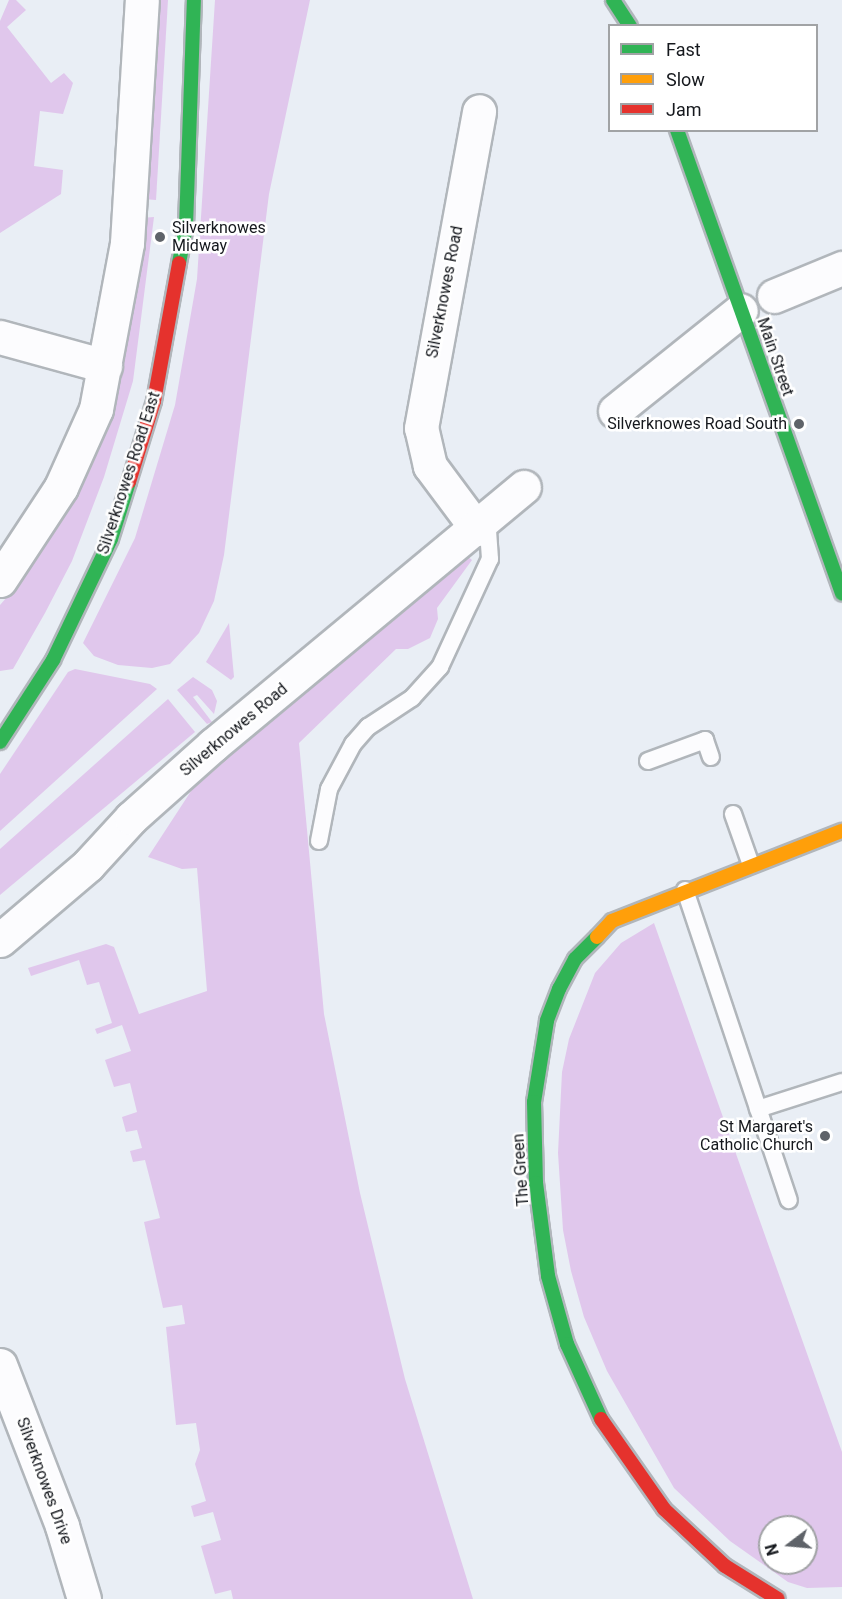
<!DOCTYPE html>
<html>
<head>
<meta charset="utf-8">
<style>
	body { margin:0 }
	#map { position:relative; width:842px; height:1599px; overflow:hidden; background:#e9eef5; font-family:Roboto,sans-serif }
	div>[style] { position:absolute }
	.green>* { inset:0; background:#e0c7ec }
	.roads { filter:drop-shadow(2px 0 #b1b6bb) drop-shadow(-2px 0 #b1b6bb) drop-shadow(0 2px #b1b6bb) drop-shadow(0 -2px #b1b6bb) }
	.lane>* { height:16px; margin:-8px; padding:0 8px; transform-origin:8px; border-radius:8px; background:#fcfcfe }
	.street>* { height:33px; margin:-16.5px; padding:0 16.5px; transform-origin:16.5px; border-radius:16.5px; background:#fcfcfe }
	.fast>* { height:14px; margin:-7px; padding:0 7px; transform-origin:7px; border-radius:7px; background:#30b455 }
	.slow>* { height:14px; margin:-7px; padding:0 7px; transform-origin:7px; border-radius:7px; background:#ff9f0a }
	.jam>* { height:14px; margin:-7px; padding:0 7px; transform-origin:7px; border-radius:7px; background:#e5322d }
	.dots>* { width:16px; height:16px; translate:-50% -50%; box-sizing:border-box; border:3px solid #fff; border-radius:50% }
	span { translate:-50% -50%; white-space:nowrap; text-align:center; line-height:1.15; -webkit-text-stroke:5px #fff; paint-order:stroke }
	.poi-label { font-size:16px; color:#15181d }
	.left { translate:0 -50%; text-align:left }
	.right { translate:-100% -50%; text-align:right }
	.street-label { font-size:16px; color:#15181d }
	.legend { position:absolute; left:608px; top:24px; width:210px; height:108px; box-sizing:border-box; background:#fff; border:2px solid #a1a3a5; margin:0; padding:8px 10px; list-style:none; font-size:18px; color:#15181d }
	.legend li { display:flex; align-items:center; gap:12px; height:30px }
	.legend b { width:30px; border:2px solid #a1a3a5 }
	.north { position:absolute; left:758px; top:1515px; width:60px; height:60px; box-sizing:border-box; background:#fff; border:2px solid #a1a3a5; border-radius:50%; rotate:254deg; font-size:16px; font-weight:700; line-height:24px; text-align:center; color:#15181d }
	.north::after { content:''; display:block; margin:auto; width:21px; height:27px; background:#5f6369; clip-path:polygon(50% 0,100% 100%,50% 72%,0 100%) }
</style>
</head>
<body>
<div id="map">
	<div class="green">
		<div style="clip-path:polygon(9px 0,16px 0,26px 10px,7px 27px,51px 83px,64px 73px,73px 83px,63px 114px,40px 111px,34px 166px,63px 170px,61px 194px,0 233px,0 21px)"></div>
		<div style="clip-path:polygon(154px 0,168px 0,156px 200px,143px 199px)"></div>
		<div style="clip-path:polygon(215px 0,310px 0,269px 194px,224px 555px,214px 601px,199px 633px,170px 664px,152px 668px,118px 665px,94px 656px,83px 643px,135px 538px,175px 405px,197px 279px)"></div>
		<div style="clip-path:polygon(154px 217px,133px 381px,104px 477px,72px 561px,45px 613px,13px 669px,0 671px,0 605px,22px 580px,73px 496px,108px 414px,123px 361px,141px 218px)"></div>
		<div style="clip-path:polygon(467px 556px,472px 560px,437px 608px,438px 619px,430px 638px,408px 649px,396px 649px,299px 743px,324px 1014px,360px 1193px,405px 1379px,473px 1599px,233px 1599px,231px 1590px,215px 1594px,201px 1546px,221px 1540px,213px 1512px,194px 1517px,191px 1506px,206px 1501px,195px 1464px,200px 1450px,196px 1423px,176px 1425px,166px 1327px,185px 1324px,182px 1305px,163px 1308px,144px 1222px,160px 1218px,145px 1160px,133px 1162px,130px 1151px,142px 1148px,137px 1130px,126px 1132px,122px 1117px,137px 1112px,130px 1083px,114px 1087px,105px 1060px,131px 1051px,122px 1025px,97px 1034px,95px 1029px,112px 1023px,99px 982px,87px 985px,79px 960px,31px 976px,28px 968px,106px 944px,114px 947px,139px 1014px,207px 991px,197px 868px,182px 869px,148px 857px,195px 785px)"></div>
		<div style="clip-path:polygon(229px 623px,234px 677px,231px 680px,206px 662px)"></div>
		<div style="clip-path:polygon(75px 669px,150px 684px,157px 689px,0 831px,0 774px,68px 672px)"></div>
		<div style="clip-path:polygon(193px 677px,212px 690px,217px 701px,214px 714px,197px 695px,193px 697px,212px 722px,207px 724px,177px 690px)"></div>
		<div style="clip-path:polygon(168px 699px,195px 732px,0 895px,0 849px)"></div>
		<div style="clip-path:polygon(evenodd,654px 923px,842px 1452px,842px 1587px,807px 1588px,788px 1582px,730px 1541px,674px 1488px,607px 1371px,584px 1317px,571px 1271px,563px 1230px,558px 1153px,562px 1072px,569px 1039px,595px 973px,621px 943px,654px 923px,770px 1527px,806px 1527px,806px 1563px,770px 1563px,770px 1527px)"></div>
	</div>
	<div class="roads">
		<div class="lane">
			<div style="left:648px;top:761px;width:61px;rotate:-20.2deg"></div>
			<div style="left:705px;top:740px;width:18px;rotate:71deg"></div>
			<div style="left:733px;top:814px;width:54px;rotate:70.6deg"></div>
			<div style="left:319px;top:841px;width:53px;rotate:-79.1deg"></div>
			<div style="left:329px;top:789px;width:51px;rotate:-61.9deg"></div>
			<div style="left:353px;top:744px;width:23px;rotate:-49deg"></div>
			<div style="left:368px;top:727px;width:53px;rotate:-33.4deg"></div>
			<div style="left:412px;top:698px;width:42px;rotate:-47.9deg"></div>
			<div style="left:440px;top:667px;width:119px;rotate:-65.2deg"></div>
			<div style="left:490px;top:559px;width:39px;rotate:-94deg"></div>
			<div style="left:685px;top:890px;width:327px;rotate:71.5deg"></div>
			<div style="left:758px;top:1109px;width:88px;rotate:-17.8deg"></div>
		</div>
		<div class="street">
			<div style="left:774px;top:296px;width:74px;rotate:-22.4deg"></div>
			<div style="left:0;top:337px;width:109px;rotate:15.4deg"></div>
			<div style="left:615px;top:411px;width:161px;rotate:-38.7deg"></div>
			<div style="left:477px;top:529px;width:79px;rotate:-126.7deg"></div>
			<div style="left:430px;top:466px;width:39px;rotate:-103deg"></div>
			<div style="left:421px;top:428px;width:322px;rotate:-79.6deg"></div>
			<div style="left:0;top:580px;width:111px;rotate:-56.7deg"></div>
			<div style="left:61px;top:487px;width:85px;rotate:-65.8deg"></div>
			<div style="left:96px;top:409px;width:169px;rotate:-79.4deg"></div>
			<div style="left:127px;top:243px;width:243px;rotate:-86.5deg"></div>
			<div style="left:0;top:940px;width:116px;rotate:-40.4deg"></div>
			<div style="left:88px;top:865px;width:64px;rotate:-47.5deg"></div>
			<div style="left:131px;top:818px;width:110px;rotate:-41.7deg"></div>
			<div style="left:213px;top:745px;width:404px;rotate:-39.7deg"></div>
			<div style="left:0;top:1365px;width:173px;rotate:68.9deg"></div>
			<div style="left:62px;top:1526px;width:76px;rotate:73.2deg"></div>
		</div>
		<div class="fast">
			<div style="left:613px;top:0;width:31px;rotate:57deg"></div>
			<div style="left:677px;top:130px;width:492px;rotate:70.4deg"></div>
			<div style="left:179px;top:263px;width:38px;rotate:-79deg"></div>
			<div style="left:186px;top:226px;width:226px;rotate:-88deg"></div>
			<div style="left:0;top:742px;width:98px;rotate:-57.1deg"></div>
			<div style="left:53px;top:660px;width:134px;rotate:-64.4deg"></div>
			<div style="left:111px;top:539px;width:60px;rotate:-72.5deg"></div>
			<div style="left:597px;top:937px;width:31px;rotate:135deg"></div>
			<div style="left:575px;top:959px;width:34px;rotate:118deg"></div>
			<div style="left:559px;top:989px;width:34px;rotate:111deg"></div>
			<div style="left:547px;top:1021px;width:82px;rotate:99.1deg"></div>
			<div style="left:534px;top:1102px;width:81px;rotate:88.6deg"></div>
			<div style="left:536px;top:1183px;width:94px;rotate:82.6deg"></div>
			<div style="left:548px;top:1276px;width:71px;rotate:74.4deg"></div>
			<div style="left:567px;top:1344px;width:82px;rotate:65.6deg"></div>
		</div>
		<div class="slow">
			<div style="left:597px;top:937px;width:22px;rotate:-47deg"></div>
			<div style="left:612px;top:921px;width:247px;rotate:-21.4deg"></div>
		</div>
		<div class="jam">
			<div style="left:129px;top:482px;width:85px;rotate:-72.8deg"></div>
			<div style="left:154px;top:401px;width:140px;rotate:-79.7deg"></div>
			<div style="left:601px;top:1419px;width:110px;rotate:55deg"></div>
			<div style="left:664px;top:1509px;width:83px;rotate:43.1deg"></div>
			<div style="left:725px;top:1566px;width:62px;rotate:31.9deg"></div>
		</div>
	</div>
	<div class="dots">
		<div style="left:160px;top:237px;background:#5f6369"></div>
		<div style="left:799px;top:424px;background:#5f6369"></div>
		<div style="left:825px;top:1136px;background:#5f6369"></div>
	</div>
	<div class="poi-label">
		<span class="left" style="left:172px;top:237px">Silverknowes<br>Midway</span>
		<span class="right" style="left:787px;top:424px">Silverknowes Road South</span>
		<span class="right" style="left:813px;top:1136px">St Margaret's<br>Catholic Church</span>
	</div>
	<div class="street-label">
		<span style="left:445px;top:292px;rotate:-79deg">Silverknowes Road</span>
		<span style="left:775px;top:357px;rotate:71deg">Main Street</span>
		<span style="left:129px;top:473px;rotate:-72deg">Silverknowes Road East</span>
		<span style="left:234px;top:730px;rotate:-40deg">Silverknowes Road</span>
		<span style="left:521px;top:1170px;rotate:-94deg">The Green</span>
		<span style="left:44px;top:1481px;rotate:70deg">Silverknowes Drive</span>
	</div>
	<ul class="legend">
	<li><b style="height:8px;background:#30b455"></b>Fast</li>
	<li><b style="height:8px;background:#ff9f0a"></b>Slow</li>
	<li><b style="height:8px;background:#e5322d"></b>Jam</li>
	</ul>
	<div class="north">N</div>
</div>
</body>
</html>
